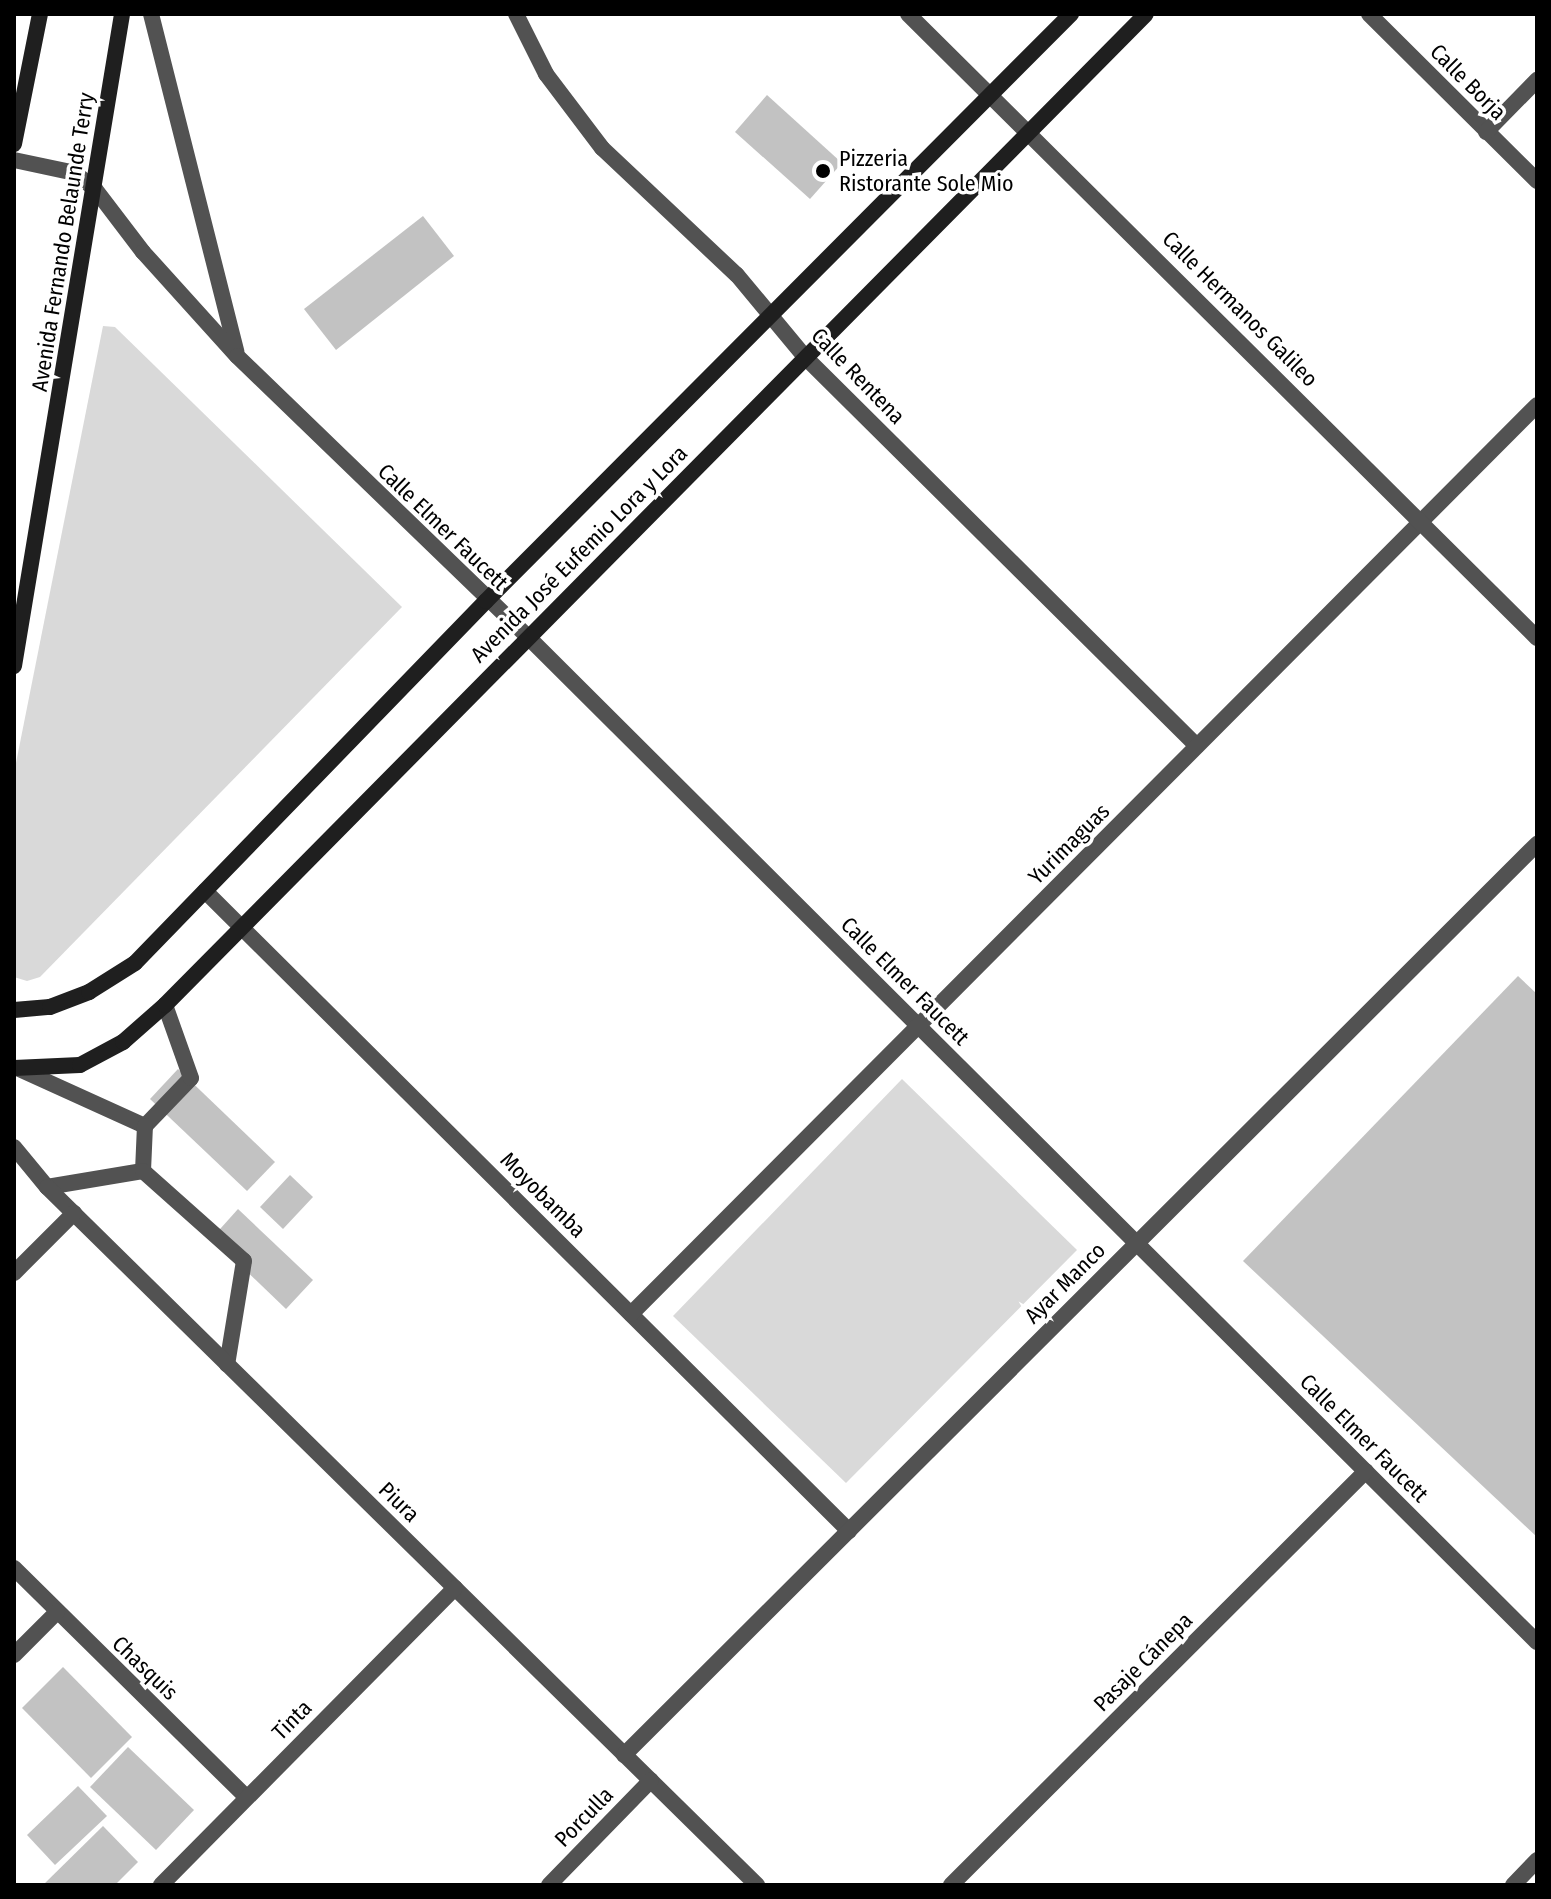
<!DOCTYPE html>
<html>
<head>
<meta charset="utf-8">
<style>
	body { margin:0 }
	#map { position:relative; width:1551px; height:1899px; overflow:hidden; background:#fff; font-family:"Fira Sans Condensed",sans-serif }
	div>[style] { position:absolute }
	.green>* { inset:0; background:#d9d9d9 }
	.building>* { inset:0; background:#c2c2c2 }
	.service>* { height:16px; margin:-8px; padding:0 8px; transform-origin:8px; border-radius:8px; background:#525252 }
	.minor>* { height:16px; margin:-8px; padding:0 8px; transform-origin:8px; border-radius:8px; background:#525252 }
	.tertiary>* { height:16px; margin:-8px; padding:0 8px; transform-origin:8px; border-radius:8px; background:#525252 }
	.secondary>* { height:16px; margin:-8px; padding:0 8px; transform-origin:8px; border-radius:8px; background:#1f1f1f }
	.dots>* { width:22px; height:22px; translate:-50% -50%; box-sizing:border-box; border:4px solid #fff; border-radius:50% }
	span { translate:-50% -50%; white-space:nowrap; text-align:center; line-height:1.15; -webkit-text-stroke:7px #fff; paint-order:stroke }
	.street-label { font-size:22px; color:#000 }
	.poi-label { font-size:22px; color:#000 }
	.left { translate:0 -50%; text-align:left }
	.frame { position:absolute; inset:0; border:16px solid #000; pointer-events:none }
</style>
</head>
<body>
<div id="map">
	<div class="green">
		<div style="clip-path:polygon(103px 326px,115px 327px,402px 607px,40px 977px,27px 981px,14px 977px,14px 773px)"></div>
		<div style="clip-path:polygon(902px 1079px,1077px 1250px,846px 1483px,673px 1316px)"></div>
	</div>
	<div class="building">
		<div style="clip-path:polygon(767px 95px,842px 163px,810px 199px,735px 132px)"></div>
		<div style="clip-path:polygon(423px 216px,454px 256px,336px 350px,304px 309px)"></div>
		<div style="clip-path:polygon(1518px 976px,1537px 994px,1537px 1537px,1243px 1261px)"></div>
		<div style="clip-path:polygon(178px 1069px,275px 1162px,247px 1191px,150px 1099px)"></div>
		<div style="clip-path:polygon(290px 1175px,313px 1197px,283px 1229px,260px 1207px)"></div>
		<div style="clip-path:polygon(238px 1209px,313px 1280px,286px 1309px,212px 1238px)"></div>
		<div style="clip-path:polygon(63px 1667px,132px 1737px,91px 1778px,22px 1708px)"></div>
		<div style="clip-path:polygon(128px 1747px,194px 1810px,156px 1850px,90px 1787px)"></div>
		<div style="clip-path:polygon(78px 1786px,107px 1816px,55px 1865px,27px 1835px)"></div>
		<div style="clip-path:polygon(103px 1826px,138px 1862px,115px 1885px,43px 1885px)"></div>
	</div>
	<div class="service">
		<div style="left:17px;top:1068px;width:141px;rotate:24.4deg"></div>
		<div style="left:145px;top:1126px;width:66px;rotate:-46.2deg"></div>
		<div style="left:191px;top:1078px;width:77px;rotate:-109.6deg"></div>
		<div style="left:143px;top:1171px;width:45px;rotate:-87.5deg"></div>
		<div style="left:47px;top:1187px;width:97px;rotate:-9.5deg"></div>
		<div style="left:143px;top:1171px;width:135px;rotate:41.7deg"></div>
		<div style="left:244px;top:1261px;width:105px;rotate:99.3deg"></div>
	</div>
	<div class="minor">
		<div style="left:151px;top:14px;width:348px;rotate:75.8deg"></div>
		<div style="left:516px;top:14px;width:67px;rotate:63.4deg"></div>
		<div style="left:546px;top:74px;width:93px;rotate:52.9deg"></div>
		<div style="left:602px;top:148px;width:185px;rotate:43.3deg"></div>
		<div style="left:737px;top:275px;width:107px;rotate:50.3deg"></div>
		<div style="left:805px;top:357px;width:552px;rotate:44.78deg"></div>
		<div style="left:1369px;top:14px;width:237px;rotate:44.8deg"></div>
		<div style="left:1486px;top:132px;width:73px;rotate:-45.6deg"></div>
		<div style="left:14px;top:160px;width:62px;rotate:12deg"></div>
		<div style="left:75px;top:173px;width:26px;rotate:39deg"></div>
		<div style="left:95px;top:189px;width:79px;rotate:52.7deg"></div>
		<div style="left:143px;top:252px;width:140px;rotate:47.9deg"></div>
		<div style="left:237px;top:356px;width:405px;rotate:44deg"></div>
		<div style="left:528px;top:637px;width:1424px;rotate:44.89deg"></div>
		<div style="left:205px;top:891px;width:908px;rotate:44.82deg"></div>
		<div style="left:14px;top:1147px;width:52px;rotate:50.5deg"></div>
		<div style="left:47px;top:1187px;width:996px;rotate:44.51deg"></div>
		<div style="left:14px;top:1273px;width:85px;rotate:-45deg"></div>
		<div style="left:631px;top:1314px;width:1283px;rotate:-45.09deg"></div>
		<div style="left:14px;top:1568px;width:326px;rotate:44.6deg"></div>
		<div style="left:14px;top:1655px;width:61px;rotate:-45deg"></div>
		<div style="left:624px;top:1755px;width:1290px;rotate:-44.94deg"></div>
		<div style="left:161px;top:1885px;width:418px;rotate:-45.3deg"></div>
		<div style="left:549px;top:1885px;width:146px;rotate:-45.8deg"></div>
		<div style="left:951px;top:1885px;width:586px;rotate:-44.93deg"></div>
		<div style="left:1513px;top:1885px;width:35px;rotate:-46deg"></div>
	</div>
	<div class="tertiary">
		<div style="left:908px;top:14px;width:886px;rotate:44.77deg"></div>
	</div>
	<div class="secondary">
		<div style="left:14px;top:144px;width:133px;rotate:-78.7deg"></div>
		<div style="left:14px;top:666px;width:661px;rotate:-80.59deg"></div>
		<div style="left:14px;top:1010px;width:36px;rotate:-5deg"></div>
		<div style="left:50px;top:1007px;width:42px;rotate:-21deg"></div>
		<div style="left:89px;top:992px;width:54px;rotate:-32.2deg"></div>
		<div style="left:135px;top:963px;width:504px;rotate:-45.88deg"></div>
		<div style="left:486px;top:601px;width:829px;rotate:-45.1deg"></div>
		<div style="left:14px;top:1068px;width:66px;rotate:-2.6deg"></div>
		<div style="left:80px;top:1065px;width:49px;rotate:-28.1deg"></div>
		<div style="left:123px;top:1042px;width:56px;rotate:-41.4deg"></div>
		<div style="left:165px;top:1005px;width:1394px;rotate:-45.29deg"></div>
	</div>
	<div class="dots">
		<div style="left:823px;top:171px;background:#000"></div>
	</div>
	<div class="street-label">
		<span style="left:1468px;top:82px;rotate:45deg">Calle Borja</span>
		<span style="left:63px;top:242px;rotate:-81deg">Avenida Fernando Belaunde Terry</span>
		<span style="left:1240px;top:309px;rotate:45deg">Calle Hermanos Galileo</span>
		<span style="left:858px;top:376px;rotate:46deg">Calle Rentena</span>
		<span style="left:443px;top:527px;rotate:44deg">Calle Elmer Faucett</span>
		<span style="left:579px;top:554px;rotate:-45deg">Avenida José Eufemio Lora y Lora</span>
		<span style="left:1069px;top:844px;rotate:-45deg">Yurimaguas</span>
		<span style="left:905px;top:981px;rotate:45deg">Calle Elmer Faucett</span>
		<span style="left:543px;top:1195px;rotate:45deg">Moyobamba</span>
		<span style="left:1065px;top:1283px;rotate:-45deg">Ayar Manco</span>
		<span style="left:1364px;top:1438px;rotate:45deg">Calle Elmer Faucett</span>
		<span style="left:399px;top:1502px;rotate:44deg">Piura</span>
		<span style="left:1143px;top:1662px;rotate:-45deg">Pasaje Cánepa</span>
		<span style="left:145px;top:1668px;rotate:44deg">Chasquis</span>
		<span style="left:292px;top:1720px;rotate:-45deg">Tinta</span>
		<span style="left:584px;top:1817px;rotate:-46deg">Porculla</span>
	</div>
	<div class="poi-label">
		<span class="left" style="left:839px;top:171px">Pizzeria<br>Ristorante Sole Mio</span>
	</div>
	<div class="frame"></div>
</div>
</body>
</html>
